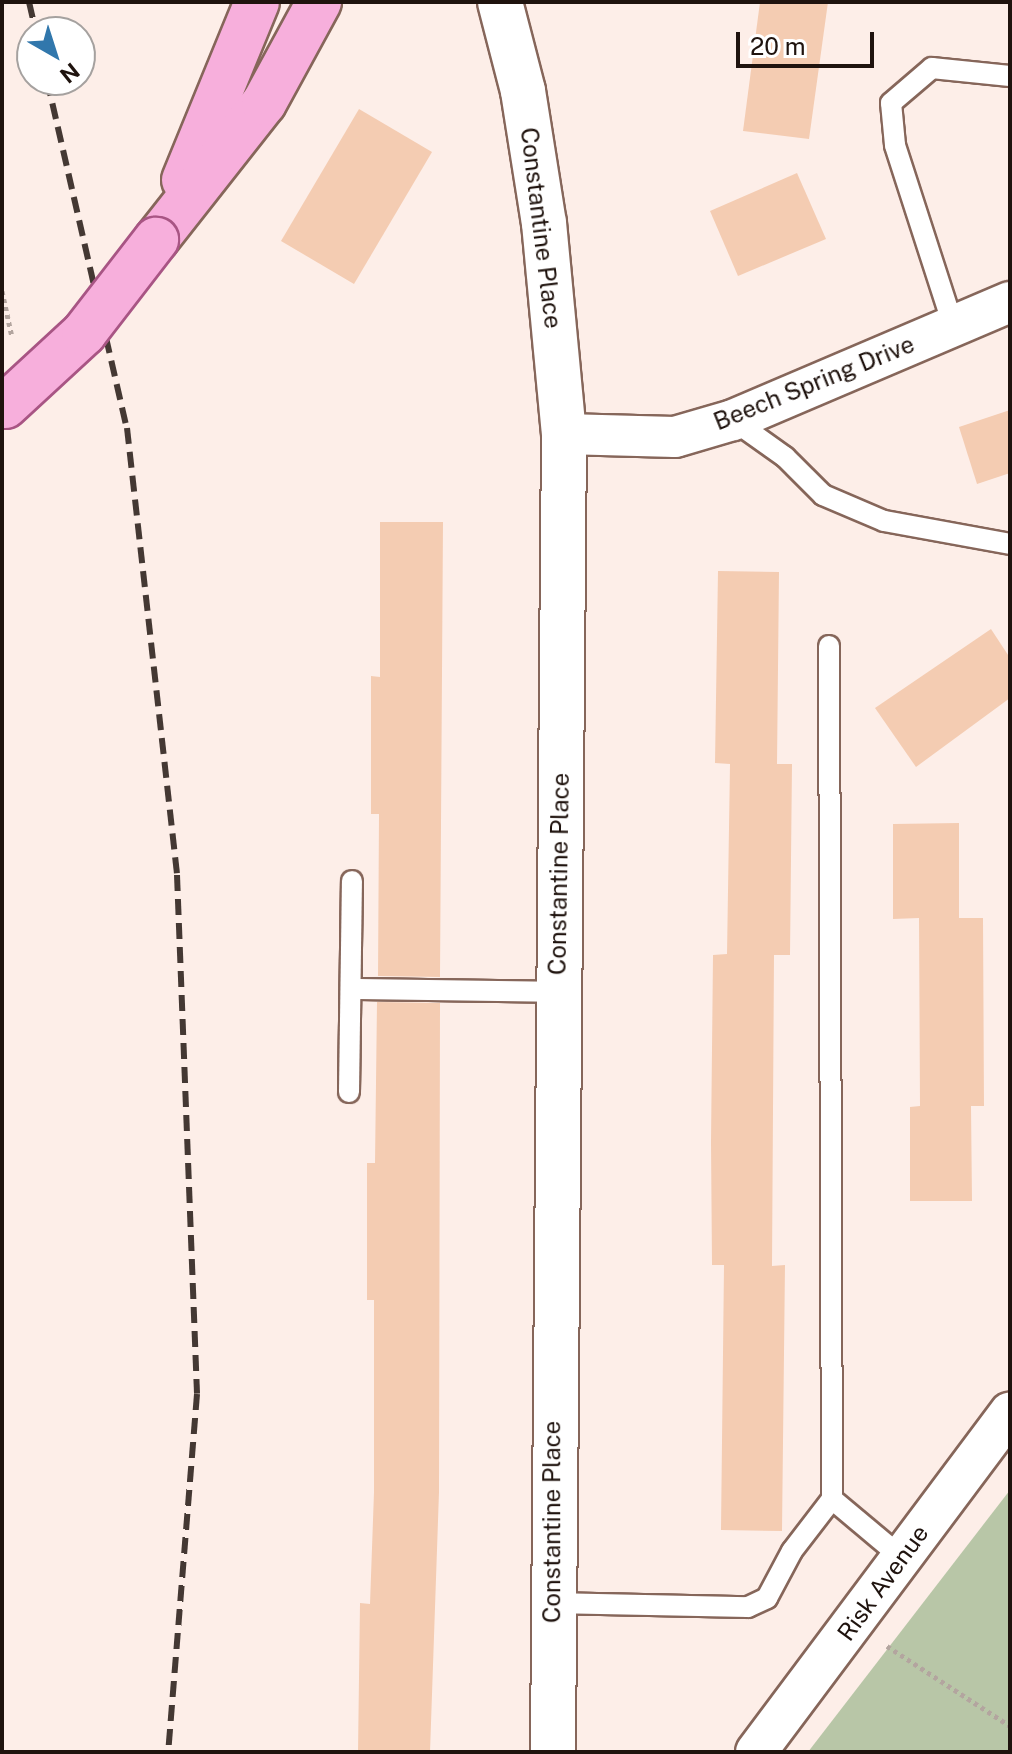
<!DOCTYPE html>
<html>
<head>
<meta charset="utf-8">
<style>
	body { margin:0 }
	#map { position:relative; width:1012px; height:1754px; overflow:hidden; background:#fdeee8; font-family:"Public Sans",sans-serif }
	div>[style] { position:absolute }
	.green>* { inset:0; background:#b8c6a7 }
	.building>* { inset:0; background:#f4ccb2 }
	.path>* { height:5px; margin-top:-2.5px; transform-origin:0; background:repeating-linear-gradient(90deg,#b3a59f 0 4px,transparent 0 8px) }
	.roads { filter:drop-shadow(2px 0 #86665a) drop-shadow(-2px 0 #86665a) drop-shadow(0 2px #86665a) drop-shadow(0 -2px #86665a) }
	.lane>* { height:20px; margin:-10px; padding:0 10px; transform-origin:10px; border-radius:10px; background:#fff }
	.street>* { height:40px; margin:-20px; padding:0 20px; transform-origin:20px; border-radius:20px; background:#fff }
	.secondary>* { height:44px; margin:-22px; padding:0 22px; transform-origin:22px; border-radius:22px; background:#fff }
	.primary>* { height:44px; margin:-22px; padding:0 22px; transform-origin:22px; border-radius:22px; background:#f7afdc }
	.rail>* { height:6px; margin-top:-3px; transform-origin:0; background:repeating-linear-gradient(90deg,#443833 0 16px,transparent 0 24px) }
	.bridges { filter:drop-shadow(2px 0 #a85584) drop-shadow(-2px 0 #a85584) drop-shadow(0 2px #a85584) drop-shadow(0 -2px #a85584) }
	.primary-bridge>* { height:44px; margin:-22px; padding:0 22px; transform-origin:22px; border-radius:22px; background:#f7afdc }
	span { translate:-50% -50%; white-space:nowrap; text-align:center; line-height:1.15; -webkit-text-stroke:6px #fff; paint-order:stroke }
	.street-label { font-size:24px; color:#1f130e }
	.frame { position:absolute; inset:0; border:4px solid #1f130e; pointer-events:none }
	.north { position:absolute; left:16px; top:16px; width:80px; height:80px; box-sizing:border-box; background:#fff; border:2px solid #a5a19f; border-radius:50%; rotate:141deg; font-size:22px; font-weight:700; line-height:32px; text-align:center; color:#1f130e }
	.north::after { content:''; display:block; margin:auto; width:28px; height:36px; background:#3177ac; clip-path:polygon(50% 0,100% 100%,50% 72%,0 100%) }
	.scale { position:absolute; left:736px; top:32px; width:138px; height:36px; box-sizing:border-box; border:4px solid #1f130e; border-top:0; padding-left:10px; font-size:24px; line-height:28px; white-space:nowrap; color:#1f130e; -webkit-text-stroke:6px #fff; paint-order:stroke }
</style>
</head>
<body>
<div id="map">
	<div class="green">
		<div style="clip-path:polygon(1010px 1490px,1010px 1752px,808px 1752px)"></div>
	</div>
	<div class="building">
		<div style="clip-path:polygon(760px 2px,828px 2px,809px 139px,743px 131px)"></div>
		<div style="clip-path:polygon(359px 109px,432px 152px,354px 284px,281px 241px)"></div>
		<div style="clip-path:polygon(797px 173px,826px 239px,738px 276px,710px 211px)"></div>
		<div style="clip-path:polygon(1010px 410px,1010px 473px,977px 484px,959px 427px)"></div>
		<div style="clip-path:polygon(380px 522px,443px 522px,440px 977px,378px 976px,379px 814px,371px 814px,371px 676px,380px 677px)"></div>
		<div style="clip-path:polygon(718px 571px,779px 572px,777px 764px,792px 764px,790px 955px,774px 955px,772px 1266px,785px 1265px,782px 1531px,721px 1530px,724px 1265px,712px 1265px,711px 1143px,713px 955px,727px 954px,730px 764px,715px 763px)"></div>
		<div style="clip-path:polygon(991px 629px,1010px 658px,1010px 698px,916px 767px,875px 708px)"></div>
		<div style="clip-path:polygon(959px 823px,959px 918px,983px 918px,984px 1106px,971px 1106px,972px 1201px,910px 1201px,910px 1107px,920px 1106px,919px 918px,893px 919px,893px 824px)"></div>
		<div style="clip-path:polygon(377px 1002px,440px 1003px,439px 1492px,430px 1752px,358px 1752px,360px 1603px,370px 1604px,374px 1492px,374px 1300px,367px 1300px,367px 1163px,375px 1163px)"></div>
	</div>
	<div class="path">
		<div style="left:2px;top:291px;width:47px;rotate:77.7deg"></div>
		<div style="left:887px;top:1646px;width:147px;rotate:33deg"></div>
	</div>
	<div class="roads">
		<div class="lane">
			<div style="left:953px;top:325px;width:189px;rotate:-107.9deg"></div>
			<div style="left:895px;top:145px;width:42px;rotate:-95.4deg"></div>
			<div style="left:891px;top:103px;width:54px;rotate:-40.5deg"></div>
			<div style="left:932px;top:68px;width:78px;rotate:5.9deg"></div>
			<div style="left:733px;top:420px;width:64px;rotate:35.4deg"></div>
			<div style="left:785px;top:457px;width:54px;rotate:45deg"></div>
			<div style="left:823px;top:495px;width:66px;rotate:23.1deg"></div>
			<div style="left:884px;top:521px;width:128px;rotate:10.3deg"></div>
			<div style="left:829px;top:646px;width:853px;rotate:89.8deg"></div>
			<div style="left:832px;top:1499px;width:90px;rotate:40deg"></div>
			<div style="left:351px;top:989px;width:207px;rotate:0.8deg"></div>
			<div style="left:349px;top:1092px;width:211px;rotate:-89.2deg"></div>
			<div style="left:551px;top:1603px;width:197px;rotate:1.2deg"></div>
			<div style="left:748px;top:1607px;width:21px;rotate:-25deg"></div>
			<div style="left:767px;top:1598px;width:53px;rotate:-62deg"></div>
			<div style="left:792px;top:1551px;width:66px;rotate:-52.4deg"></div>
		</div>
		<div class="street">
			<div style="left:564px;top:434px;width:111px;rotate:1.5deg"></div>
			<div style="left:675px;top:437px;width:60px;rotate:-16.3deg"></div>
			<div style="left:733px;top:420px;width:301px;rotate:-23.1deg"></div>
			<div style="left:756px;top:1752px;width:424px;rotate:-53.2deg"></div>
		</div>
		<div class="secondary">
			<div style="left:500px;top:2px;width:92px;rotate:75.5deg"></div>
			<div style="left:523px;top:91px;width:134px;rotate:81deg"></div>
			<div style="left:544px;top:223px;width:212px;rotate:84.6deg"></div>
			<div style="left:564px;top:434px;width:1318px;rotate:90.48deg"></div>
		</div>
		<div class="primary">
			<div style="left:184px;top:180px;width:192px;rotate:-67.7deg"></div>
			<div style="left:156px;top:240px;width:174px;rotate:-51.8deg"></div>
			<div style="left:264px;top:103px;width:115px;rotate:-61.4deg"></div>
		</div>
	</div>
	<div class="rail">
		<div style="left:29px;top:2px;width:31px;rotate:77deg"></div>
		<div style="left:47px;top:80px;width:357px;rotate:77.1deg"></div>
		<div style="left:127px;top:428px;width:450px;rotate:83.6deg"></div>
		<div style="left:177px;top:875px;width:519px;rotate:87.79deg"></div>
		<div style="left:197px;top:1394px;width:359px;rotate:94.6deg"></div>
	</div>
	<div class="bridges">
		<div class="primary-bridge">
			<div style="left:5px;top:406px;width:108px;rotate:-42.7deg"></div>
			<div style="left:84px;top:333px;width:118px;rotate:-52.3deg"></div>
		</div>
	</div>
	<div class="street-label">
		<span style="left:541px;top:228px;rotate:83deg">Constantine Place</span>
		<span style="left:814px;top:383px;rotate:-22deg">Beech Spring Drive</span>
		<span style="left:559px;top:874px;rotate:-89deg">Constantine Place</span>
		<span style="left:552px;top:1522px;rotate:-90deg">Constantine Place</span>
		<span style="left:883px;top:1583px;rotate:-54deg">Risk Avenue</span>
	</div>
	<div class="frame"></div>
	<div class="north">N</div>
	<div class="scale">20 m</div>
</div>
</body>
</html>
